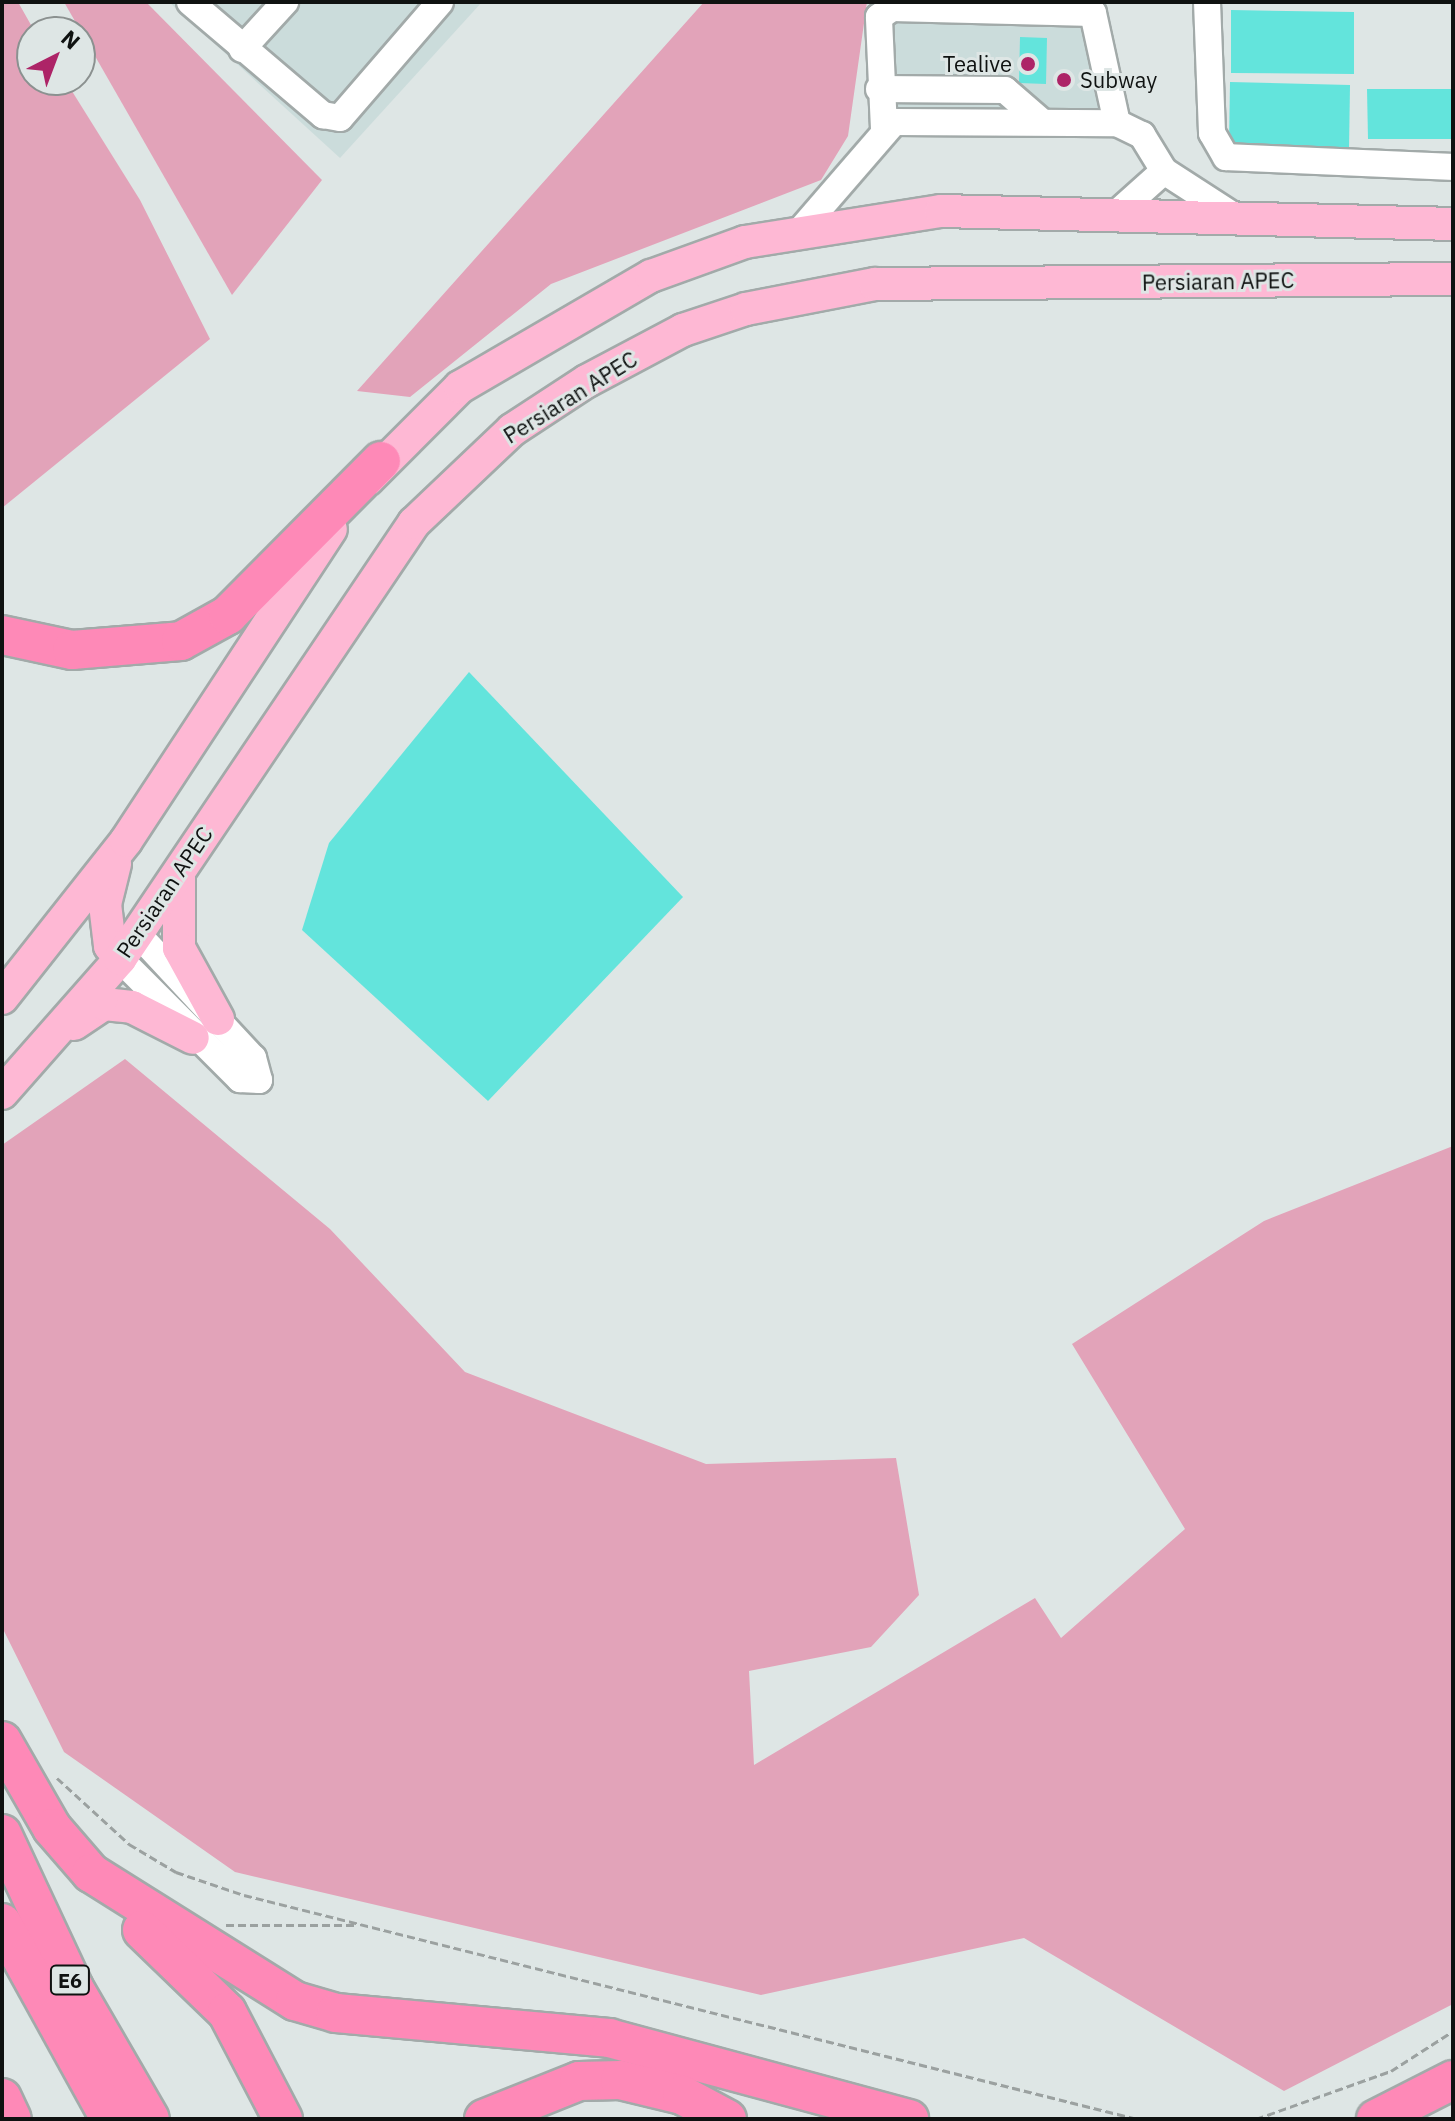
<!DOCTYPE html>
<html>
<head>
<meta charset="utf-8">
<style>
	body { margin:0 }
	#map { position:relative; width:1455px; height:2121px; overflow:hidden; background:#dee6e5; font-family:"IBM Plex Sans",sans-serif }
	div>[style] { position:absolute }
	.built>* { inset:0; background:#cbdcdb }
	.green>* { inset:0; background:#e2a3b9 }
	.building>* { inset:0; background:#63e4dc }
	.path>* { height:3px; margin-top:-1.5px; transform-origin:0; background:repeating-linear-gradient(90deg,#9ba1a0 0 8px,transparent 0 12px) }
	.roads { filter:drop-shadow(2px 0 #a2aaa9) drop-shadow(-2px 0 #a2aaa9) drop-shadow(0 2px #a2aaa9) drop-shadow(0 -2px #a2aaa9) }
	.minor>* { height:26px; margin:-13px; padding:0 13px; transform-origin:13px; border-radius:13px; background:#fff }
	.major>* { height:32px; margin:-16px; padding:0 16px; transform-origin:16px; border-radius:16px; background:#feb8d4 }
	.highway>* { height:38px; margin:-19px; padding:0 19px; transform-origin:19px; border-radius:19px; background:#fe89b7 }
	.dots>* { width:22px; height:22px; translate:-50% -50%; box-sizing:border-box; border:4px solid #dee6e5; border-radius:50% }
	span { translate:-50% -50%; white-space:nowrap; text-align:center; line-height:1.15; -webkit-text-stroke:6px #dee6e5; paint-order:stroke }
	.shield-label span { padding:2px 6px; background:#dee6e5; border:2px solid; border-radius:6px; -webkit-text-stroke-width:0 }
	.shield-label { font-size:20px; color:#0f1211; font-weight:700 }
	.poi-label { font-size:22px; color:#0f1211 }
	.right { translate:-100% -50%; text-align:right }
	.left { translate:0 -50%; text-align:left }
	.street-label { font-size:22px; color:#0f1211 }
	.frame { position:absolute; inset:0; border:4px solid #0f1211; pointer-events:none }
	.north { position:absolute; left:16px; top:16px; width:80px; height:80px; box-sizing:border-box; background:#dee6e5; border:2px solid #8b9190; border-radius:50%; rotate:42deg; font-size:22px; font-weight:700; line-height:32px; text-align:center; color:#0f1211 }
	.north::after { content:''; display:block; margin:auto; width:28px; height:36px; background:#ad2467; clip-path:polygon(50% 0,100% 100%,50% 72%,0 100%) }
</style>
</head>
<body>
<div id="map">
	<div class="built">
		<div style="clip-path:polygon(169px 2px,482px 2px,340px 158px)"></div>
		<div style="clip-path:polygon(1086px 17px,1110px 115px,887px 117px,885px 20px)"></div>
	</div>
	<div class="green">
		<div style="clip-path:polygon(2px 2px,18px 2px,35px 32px,32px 80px,65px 80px,140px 200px,210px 339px,2px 508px)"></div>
		<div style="clip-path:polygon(64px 2px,146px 2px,322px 180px,232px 295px)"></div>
		<div style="clip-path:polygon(704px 2px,867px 2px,848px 136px,821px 180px,551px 284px,410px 397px,357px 391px)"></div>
		<div style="clip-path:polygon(125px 1059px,330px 1229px,465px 1372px,706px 1464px,896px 1458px,919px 1595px,871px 1647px,749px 1671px,754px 1765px,1035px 1598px,1061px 1638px,1185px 1529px,1072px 1344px,1264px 1221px,1453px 1146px,1453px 2004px,1284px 2091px,1024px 1938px,761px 1995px,235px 1872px,64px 1752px,2px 1627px,2px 1145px)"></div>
	</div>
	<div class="building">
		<div style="clip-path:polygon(1231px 10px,1354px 12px,1354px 74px,1231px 73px)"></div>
		<div style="clip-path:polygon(1020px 37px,1047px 38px,1046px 84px,1019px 83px)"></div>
		<div style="clip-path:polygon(1230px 82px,1350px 85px,1349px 149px,1229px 146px)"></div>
		<div style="clip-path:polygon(1367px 89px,1453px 89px,1453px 139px,1368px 139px)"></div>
		<div style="clip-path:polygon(469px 672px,683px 897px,488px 1101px,302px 930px,329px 843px)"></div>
	</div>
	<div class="path">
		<div style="left:57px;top:1778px;width:98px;rotate:42.5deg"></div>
		<div style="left:129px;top:1844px;width:55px;rotate:30.8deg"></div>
		<div style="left:176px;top:1872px;width:72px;rotate:18.7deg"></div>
		<div style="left:244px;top:1895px;width:921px;rotate:14.08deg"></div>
		<div style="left:226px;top:1925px;width:129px"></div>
		<div style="left:1256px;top:2119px;width:143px;rotate:-19.6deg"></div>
		<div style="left:1391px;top:2071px;width:74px;rotate:-32.8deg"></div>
	</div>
	<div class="roads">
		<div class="minor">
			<div style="left:190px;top:2px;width:175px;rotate:40.4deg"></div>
			<div style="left:323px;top:115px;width:17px;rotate:10deg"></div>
			<div style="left:340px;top:118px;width:153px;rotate:-49.2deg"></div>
			<div style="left:1207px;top:2px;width:131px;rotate:87.8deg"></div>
			<div style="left:1212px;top:133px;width:28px;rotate:60deg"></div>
			<div style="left:1226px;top:157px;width:227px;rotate:2.5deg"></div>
			<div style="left:242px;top:49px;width:64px;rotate:-47.5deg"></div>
			<div style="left:879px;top:89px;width:126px;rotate:0.5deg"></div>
			<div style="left:1005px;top:90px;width:49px;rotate:40.9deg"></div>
			<div style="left:884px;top:129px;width:112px;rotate:-92.6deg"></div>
			<div style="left:879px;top:17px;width:16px;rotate:-35deg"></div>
			<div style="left:892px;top:8px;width:201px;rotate:1.4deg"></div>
			<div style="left:1093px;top:13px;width:113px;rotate:77.7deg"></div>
			<div style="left:1117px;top:213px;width:63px;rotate:-41.8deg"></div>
			<div style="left:1164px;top:171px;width:81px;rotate:32.9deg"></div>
			<div style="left:799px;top:232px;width:145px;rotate:-49.2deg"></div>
			<div style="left:894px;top:122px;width:223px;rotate:0.3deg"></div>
			<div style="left:1117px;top:123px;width:28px;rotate:26deg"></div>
			<div style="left:1142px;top:135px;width:42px;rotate:58.6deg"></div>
			<div style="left:120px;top:959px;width:170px;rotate:45deg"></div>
			<div style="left:240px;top:1079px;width:19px;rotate:3deg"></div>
			<div style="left:259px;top:1080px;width:23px;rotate:-105deg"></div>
			<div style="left:253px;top:1058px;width:171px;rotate:-132.9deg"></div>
		</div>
		<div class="major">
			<div style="left:368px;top:479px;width:130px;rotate:-45deg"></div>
			<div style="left:460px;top:387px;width:221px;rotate:-30.2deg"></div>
			<div style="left:651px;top:276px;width:100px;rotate:-19.9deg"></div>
			<div style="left:745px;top:242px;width:198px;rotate:-9deg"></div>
			<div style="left:941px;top:211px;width:512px;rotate:1.45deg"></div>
			<div style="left:115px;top:864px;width:41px;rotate:104deg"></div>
			<div style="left:105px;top:904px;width:42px;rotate:83.2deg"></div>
			<div style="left:110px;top:946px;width:16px;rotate:52deg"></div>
			<div style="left:179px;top:877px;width:71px;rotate:90deg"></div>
			<div style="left:179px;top:948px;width:81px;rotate:61.2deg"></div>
			<div style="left:2px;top:998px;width:200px;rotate:-51.7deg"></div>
			<div style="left:126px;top:841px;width:373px;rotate:-56.7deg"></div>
			<div style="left:74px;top:1024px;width:36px;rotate:-34deg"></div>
			<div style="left:104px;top:1004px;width:28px;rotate:6deg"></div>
			<div style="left:132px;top:1007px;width:68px;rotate:26.9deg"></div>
			<div style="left:2px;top:1093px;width:179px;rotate:-48.6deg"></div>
			<div style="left:120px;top:959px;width:526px;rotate:-56.01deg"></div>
			<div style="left:414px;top:523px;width:135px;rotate:-43.5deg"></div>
			<div style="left:512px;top:430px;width:90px;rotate:-33.2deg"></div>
			<div style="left:587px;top:381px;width:109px;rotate:-28deg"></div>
			<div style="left:683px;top:330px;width:66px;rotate:-18.4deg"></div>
			<div style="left:746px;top:309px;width:131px;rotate:-11deg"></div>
			<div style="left:875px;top:284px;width:578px;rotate:-0.5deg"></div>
		</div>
		<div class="highway">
			<div style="left:2px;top:635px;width:72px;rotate:12.1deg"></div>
			<div style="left:72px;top:650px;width:109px;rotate:-4.7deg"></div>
			<div style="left:181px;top:641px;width:54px;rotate:-29deg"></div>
			<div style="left:228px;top:615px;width:217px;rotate:-45.2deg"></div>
			<div style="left:2px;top:1741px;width:100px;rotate:60.1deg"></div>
			<div style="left:52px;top:1828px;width:60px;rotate:49.1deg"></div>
			<div style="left:91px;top:1873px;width:241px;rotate:32.1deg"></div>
			<div style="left:295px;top:2001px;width:43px;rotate:16.3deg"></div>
			<div style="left:336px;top:2013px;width:274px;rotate:5.2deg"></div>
			<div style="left:609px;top:2038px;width:311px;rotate:15.1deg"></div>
			<div style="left:2px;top:1834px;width:170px;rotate:64.9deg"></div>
			<div style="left:74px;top:1988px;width:151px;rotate:59.9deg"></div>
			<div style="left:2px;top:1923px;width:224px;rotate:61.1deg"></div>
			<div style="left:142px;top:1930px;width:118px;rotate:44deg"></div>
			<div style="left:227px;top:2012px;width:121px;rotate:62.4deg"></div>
			<div style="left:2px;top:2098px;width:23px;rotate:65deg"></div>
			<div style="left:484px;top:2119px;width:102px;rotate:-21.8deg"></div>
			<div style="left:579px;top:2081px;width:41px;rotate:-1.4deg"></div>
			<div style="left:620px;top:2080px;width:64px;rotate:13.6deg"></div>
			<div style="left:682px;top:2095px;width:51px;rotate:28.1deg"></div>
			<div style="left:1376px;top:2119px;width:86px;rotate:-26.9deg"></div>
		</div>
	</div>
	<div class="dots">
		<div style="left:1028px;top:64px;background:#ad2467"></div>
		<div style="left:1064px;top:80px;background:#ad2467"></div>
	</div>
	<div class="shield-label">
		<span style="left:70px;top:1980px">E6</span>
	</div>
	<div class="poi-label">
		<span class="right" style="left:1012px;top:64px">Tealive</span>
		<span class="left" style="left:1080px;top:80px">Subway</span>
	</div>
	<div class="street-label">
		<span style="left:1218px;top:281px;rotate:-1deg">Persiaran APEC</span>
		<span style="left:570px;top:397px;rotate:-32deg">Persiaran APEC</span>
		<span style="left:164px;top:892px;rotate:-56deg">Persiaran APEC</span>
	</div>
	<div class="frame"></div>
	<div class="north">N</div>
</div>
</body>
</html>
